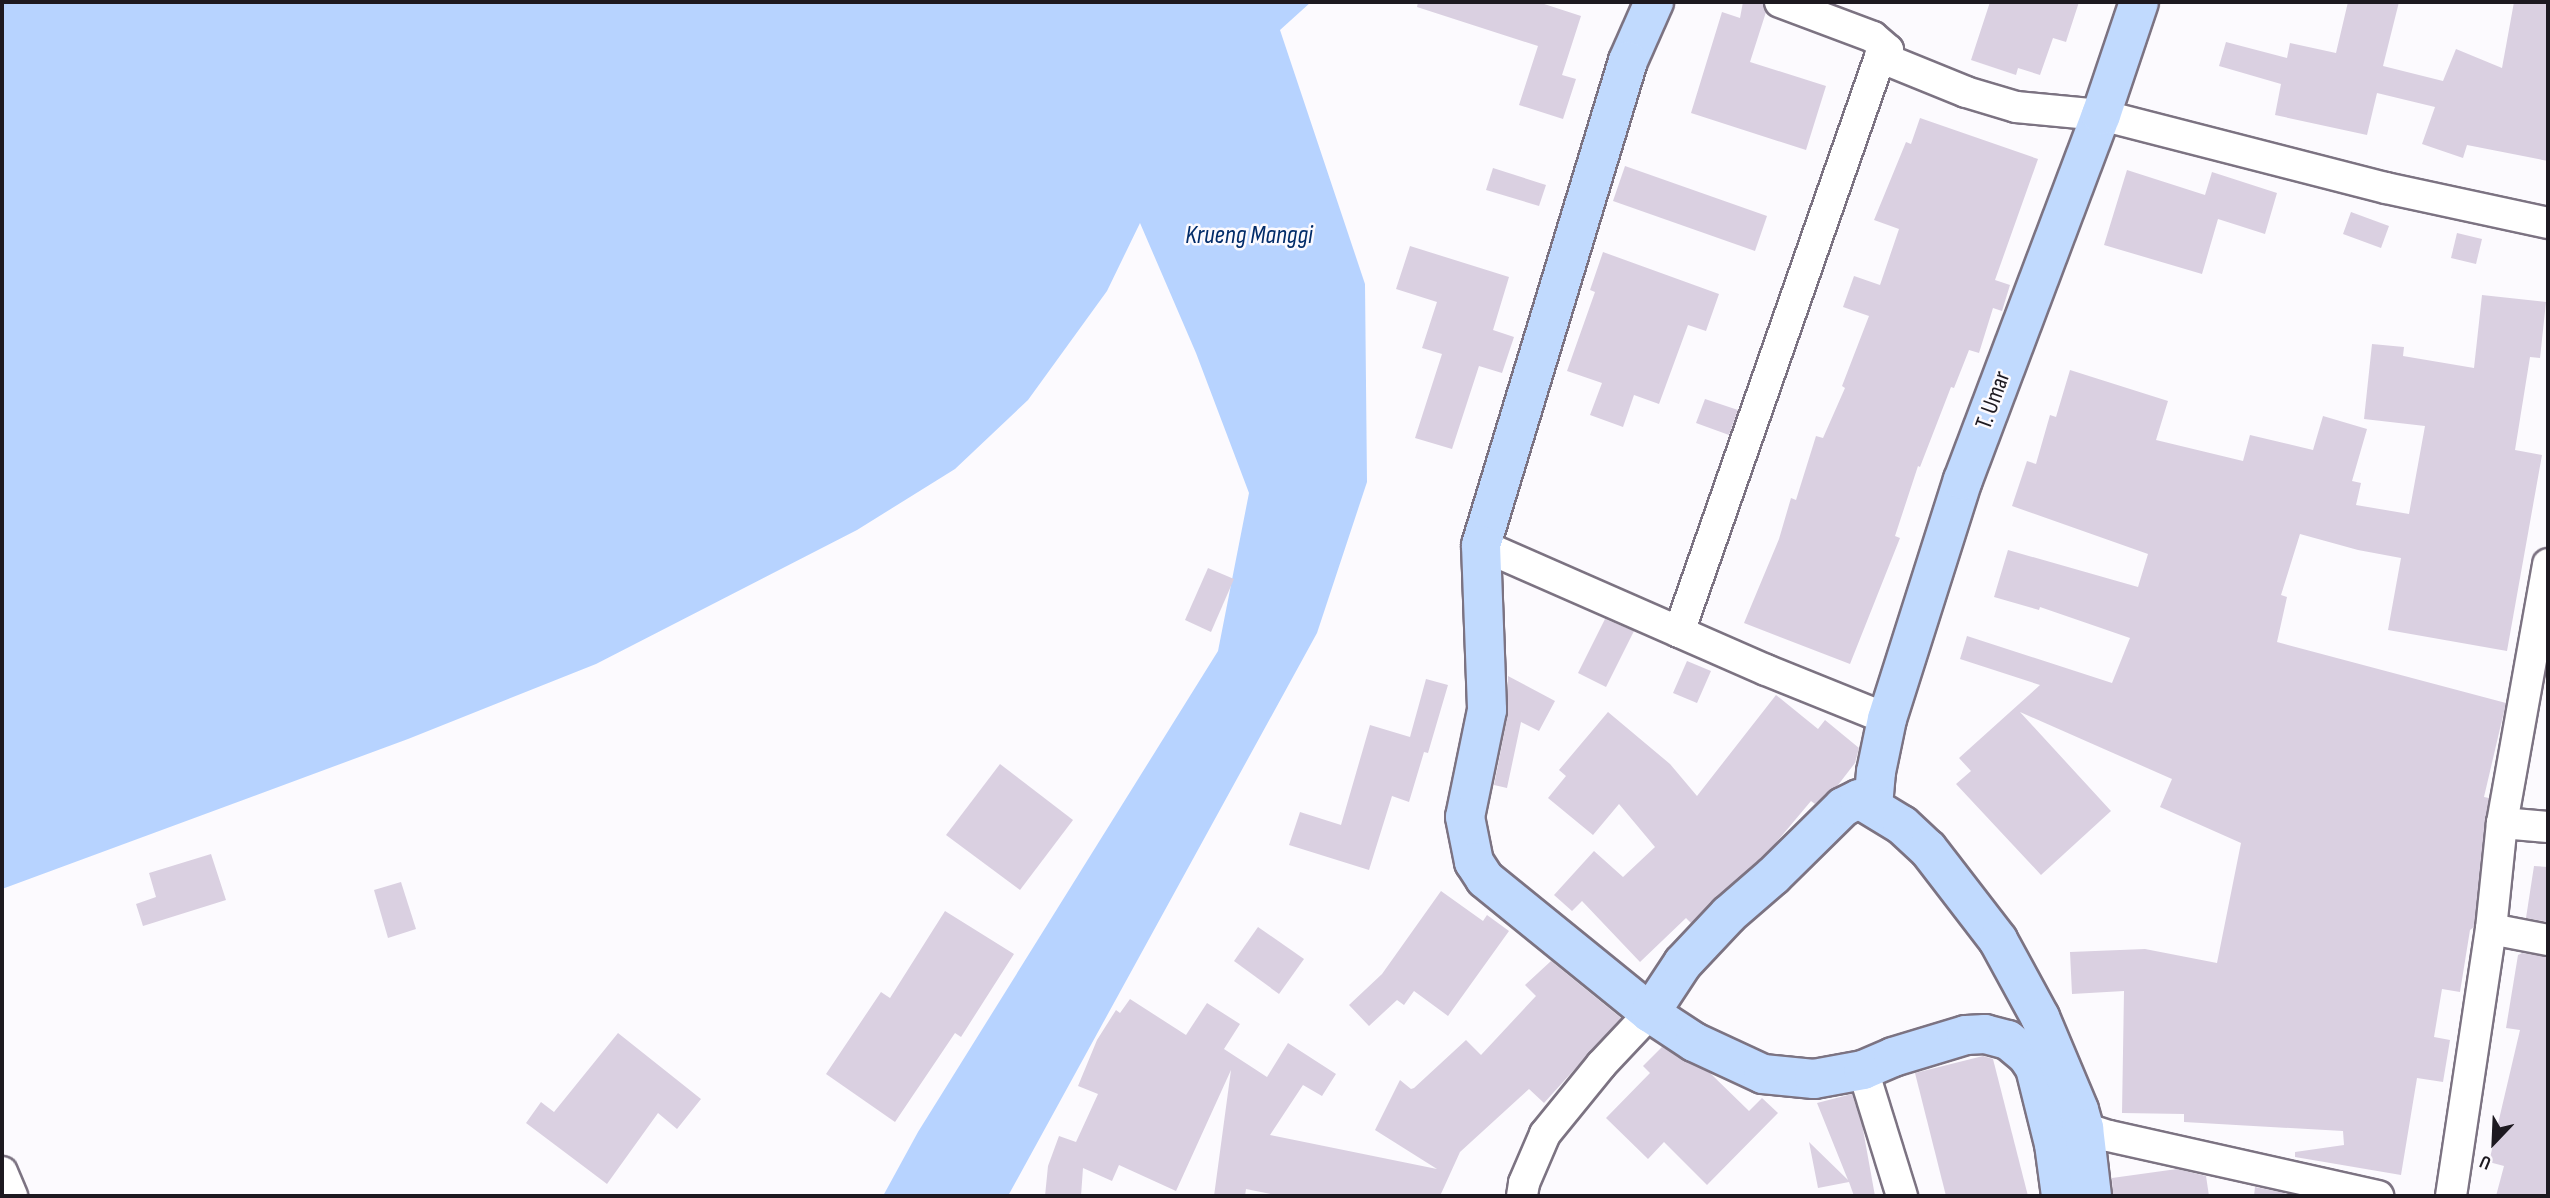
<!DOCTYPE html>
<html>
<head>
<meta charset="utf-8">
<style>
	body { margin:0 }
	#map { position:relative; width:2550px; height:1198px; overflow:hidden; background:#fcfafe; font-family:"Sofia Sans Condensed",sans-serif }
	div>[style] { position:absolute }
	.water>* { inset:0; background:#b7d3ff }
	.building>* { inset:0; background:#dad0e1 }
	.roads { filter:drop-shadow(2px 0 #7c7382) drop-shadow(-2px 0 #7c7382) drop-shadow(0 2px #7c7382) drop-shadow(0 -2px #7c7382) }
	.minor>* { height:30px; margin:-15px; padding:0 15px; transform-origin:15px; border-radius:15px; background:#fff }
	.major>* { height:38px; margin:-19px; padding:0 19px; transform-origin:19px; border-radius:19px; background:#c1dafe }
	span { translate:-50% -50%; white-space:nowrap; text-align:center; line-height:1.15; -webkit-text-stroke:5px #fcfafe; paint-order:stroke }
	.street-label { font-size:24px; color:#1d1920 }
	.water-label { font-size:26px; color:#022c69; font-style:italic }
	.frame { position:absolute; inset:0; border:4px solid #1d1920; pointer-events:none }
	.north { position:absolute; left:2459px; top:1107px; width:70px; height:70px; -webkit-text-stroke:5px #fcfafe; paint-order:stroke; rotate:203deg; font-size:19px; font-weight:700; line-height:28px; text-align:center; color:#1d1920 }
	.north::after { content:''; display:block; margin:auto; width:24px; height:32px; background:#1d1920; clip-path:polygon(50% 0,100% 100%,50% 72%,0 100%) }
</style>
</head>
<body>
<div id="map">
	<div class="water">
		<div style="clip-path:polygon(2px 2px,1311px 2px,1280px 30px,1365px 284px,1367px 482px,1317px 633px,1008px 1196px,883px 1196px,918px 1132px,1218px 651px,1249px 493px,1196px 353px,1140px 223px,1107px 291px,1028px 400px,955px 469px,857px 530px,596px 664px,408px 739px,2px 889px)"></div>
	</div>
	<div class="building">
		<div style="clip-path:polygon(1418px 2px,1538px 2px,1581px 16px,1562px 75px,1576px 79px,1563px 119px,1519px 105px,1538px 46px,1417px 7px)"></div>
		<div style="clip-path:polygon(1743px 2px,1763px 2px,1766px 12px,1750px 62px,1826px 86px,1806px 150px,1691px 113px,1722px 12px,1740px 18px)"></div>
		<div style="clip-path:polygon(1990px 2px,2079px 2px,2066px 42px,2053px 38px,2040px 75px,2018px 68px,2016px 75px,1971px 60px)"></div>
		<div style="clip-path:polygon(2348px 2px,2399px 2px,2383px 66px,2443px 81px,2456px 49px,2502px 68px,2514px 2px,2548px 2px,2548px 161px,2467px 145px,2463px 158px,2422px 144px,2435px 107px,2377px 93px,2367px 135px,2275px 115px,2281px 84px,2219px 66px,2226px 42px,2287px 58px,2290px 43px,2336px 53px)"></div>
		<div style="clip-path:polygon(1920px 118px,2038px 159px,1995px 280px,2010px 285px,2002px 311px,1993px 308px,1979px 353px,1969px 350px,1954px 388px,1951px 387px,1920px 467px,1918px 466px,1895px 536px,1900px 538px,1850px 664px,1744px 623px,1779px 539px,1791px 498px,1796px 500px,1816px 436px,1823px 438px,1845px 388px,1842px 386px,1869px 316px,1843px 307px,1854px 276px,1880px 285px,1899px 229px,1874px 220px,1906px 142px,1911px 144px)"></div>
		<div style="clip-path:polygon(1625px 166px,1767px 216px,1755px 251px,1613px 201px)"></div>
		<div style="clip-path:polygon(1493px 168px,1546px 185px,1539px 206px,1486px 190px)"></div>
		<div style="clip-path:polygon(2127px 170px,2205px 195px,2212px 172px,2277px 193px,2265px 234px,2218px 219px,2202px 274px,2104px 245px)"></div>
		<div style="clip-path:polygon(2351px 212px,2389px 226px,2381px 248px,2343px 234px)"></div>
		<div style="clip-path:polygon(2457px 233px,2482px 239px,2476px 264px,2451px 258px)"></div>
		<div style="clip-path:polygon(1410px 246px,1509px 277px,1493px 330px,1514px 337px,1502px 373px,1479px 366px,1452px 449px,1415px 438px,1442px 354px,1422px 348px,1437px 302px,1396px 289px)"></div>
		<div style="clip-path:polygon(1603px 252px,1719px 294px,1706px 331px,1688px 325px,1659px 404px,1634px 395px,1623px 427px,1590px 415px,1602px 383px,1567px 371px,1595px 292px,1590px 290px)"></div>
		<div style="clip-path:polygon(2482px 295px,2546px 302px,2540px 358px,2530px 357px,2515px 450px,2542px 455px,2507px 651px,2388px 630px,2401px 558px,2358px 550px,2300px 534px,2281px 595px,2287px 597px,2277px 642px,2506px 703px,2484px 797px,2489px 798px,2474px 927px,2470px 930px,2460px 992px,2442px 989px,2434px 1037px,2450px 1040px,2443px 1082px,2417px 1078px,2401px 1175px,2295px 1157px,2295px 1152px,2344px 1145px,2343px 1131px,2184px 1122px,2184px 1114px,2122px 1113px,2124px 991px,2072px 994px,2070px 952px,2145px 949px,2217px 963px,2241px 843px,2160px 807px,2172px 779px,2020px 712px,2111px 811px,2041px 875px,1956px 784px,1971px 771px,1959px 758px,2040px 685px,1960px 659px,1967px 636px,2112px 683px,2130px 638px,2040px 607px,2039px 610px,1994px 597px,2008px 550px,2138px 587px,2148px 554px,2012px 506px,2027px 461px,2036px 464px,2050px 415px,2056px 417px,2070px 370px,2168px 401px,2156px 440px,2243px 461px,2250px 435px,2313px 450px,2323px 416px,2367px 429px,2352px 481px,2361px 483px,2356px 505px,2409px 514px,2425px 426px,2364px 419px,2372px 344px,2404px 347px,2403px 356px,2474px 368px)"></div>
		<div style="clip-path:polygon(1705px 399px,1738px 410px,1729px 435px,1696px 423px)"></div>
		<div style="clip-path:polygon(1208px 568px,1234px 579px,1211px 632px,1185px 620px)"></div>
		<div style="clip-path:polygon(1605px 619px,1634px 631px,1606px 687px,1578px 673px)"></div>
		<div style="clip-path:polygon(1687px 661px,1711px 671px,1697px 703px,1673px 693px)"></div>
		<div style="clip-path:polygon(1508px 676px,1555px 701px,1539px 731px,1521px 722px,1507px 788px,1494px 785px,1508px 714px)"></div>
		<div style="clip-path:polygon(1426px 679px,1448px 685px,1428px 753px,1424px 752px,1409px 802px,1392px 796px,1369px 870px,1289px 845px,1300px 812px,1341px 825px,1370px 725px,1410px 737px)"></div>
		<div style="clip-path:polygon(1776px 695px,1818px 729px,1825px 720px,1859px 748px,1855px 763px,1838px 785px,1815px 804px,1811px 801px,1774px 845px,1691px 923px,1686px 918px,1640px 962px,1582px 901px,1572px 911px,1554px 895px,1594px 851px,1623px 877px,1655px 847px,1619px 804px,1593px 835px,1548px 798px,1566px 776px,1559px 770px,1608px 712px,1670px 764px,1697px 796px)"></div>
		<div style="clip-path:polygon(1000px 764px,1073px 820px,1020px 890px,946px 835px)"></div>
		<div style="clip-path:polygon(211px 854px,226px 900px,143px 926px,136px 904px,156px 897px,149px 873px)"></div>
		<div style="clip-path:polygon(2534px 866px,2548px 867px,2548px 922px,2526px 918px)"></div>
		<div style="clip-path:polygon(401px 882px,416px 929px,388px 938px,374px 890px)"></div>
		<div style="clip-path:polygon(1441px 891px,1483px 921px,1487px 915px,1509px 931px,1448px 1016px,1414px 991px,1404px 1005px,1397px 1000px,1369px 1026px,1349px 1005px,1382px 974px)"></div>
		<div style="clip-path:polygon(945px 911px,1014px 954px,961px 1037px,955px 1033px,895px 1122px,826px 1074px,881px 992px,890px 998px)"></div>
		<div style="clip-path:polygon(1258px 927px,1304px 959px,1279px 994px,1234px 961px)"></div>
		<div style="clip-path:polygon(2522px 953px,2548px 957px,2548px 1196px,2496px 1196px,2504px 1166px,2489px 1162px,2520px 1030px,2506px 1028px,2518px 955px)"></div>
		<div style="clip-path:polygon(1551px 961px,1621px 1018px,1544px 1103px,1529px 1089px,1460px 1152px,1440px 1196px,1281px 1196px,1246px 1189px,1245px 1196px,1214px 1196px,1231px 1070px,1176px 1191px,1119px 1165px,1112px 1181px,1083px 1168px,1081px 1196px,1045px 1196px,1048px 1166px,1059px 1136px,1076px 1142px,1098px 1094px,1078px 1086px,1097px 1040px,1116px 1010px,1120px 1013px,1130px 999px,1186px 1035px,1207px 1003px,1240px 1024px,1224px 1049px,1267px 1077px,1288px 1043px,1336px 1074px,1322px 1096px,1303px 1085px,1270px 1135px,1437px 1169px,1375px 1130px,1400px 1080px,1411px 1089px,1414px 1088px,1466px 1040px,1481px 1055px,1536px 996px,1525px 985px)"></div>
		<div style="clip-path:polygon(618px 1033px,701px 1099px,677px 1129px,658px 1113px,607px 1184px,526px 1123px,541px 1102px,554px 1112px)"></div>
		<div style="clip-path:polygon(1662px 1047px,1710px 1073px,1749px 1111px,1762px 1098px,1778px 1113px,1707px 1185px,1664px 1142px,1648px 1159px,1606px 1118px,1650px 1073px,1643px 1066px)"></div>
		<div style="clip-path:polygon(1983px 1056px,1993px 1059px,2028px 1196px,1946px 1196px,1915px 1073px)"></div>
		<div style="clip-path:polygon(1852px 1094px,1862px 1124px,1875px 1196px,1854px 1196px,1849px 1182px,1818px 1188px,1809px 1142px,1848px 1180px,1817px 1103px)"></div>
		<div style="clip-path:polygon(2177px 1169px,2206px 1176px,2209px 1196px,2113px 1196px,2112px 1178px)"></div>
		<div style="clip-path:polygon(2255px 1187px,2285px 1193px,2284px 1196px,2254px 1196px)"></div>
	</div>
	<div class="roads">
		<div class="minor">
			<div style="left:1780px;top:2px;width:99px;rotate:20.6deg"></div>
			<div style="left:1873px;top:37px;width:20px;rotate:41deg"></div>
			<div style="left:1888px;top:50px;width:11px;rotate:139deg"></div>
			<div style="left:1880px;top:57px;width:93px;rotate:22.1deg"></div>
			<div style="left:1966px;top:92px;width:52px;rotate:16.7deg"></div>
			<div style="left:2016px;top:107px;width:85px;rotate:5.4deg"></div>
			<div style="left:2101px;top:115px;width:294px;rotate:14.4deg"></div>
			<div style="left:2386px;top:188px;width:166px;rotate:12.2deg"></div>
			<div style="left:1481px;top:545px;width:311px;rotate:23.7deg"></div>
			<div style="left:1766px;top:670px;width:131px;rotate:22deg"></div>
			<div style="left:1679px;top:632px;width:609px;rotate:-70.73deg"></div>
			<div style="left:2502px;top:823px;width:46px;rotate:5deg"></div>
			<div style="left:2491px;top:929px;width:58px;rotate:10.9deg"></div>
			<div style="left:1863px;top:1070px;width:132px;rotate:72.8deg"></div>
			<div style="left:2084px;top:1128px;width:26px;rotate:18deg"></div>
			<div style="left:2109px;top:1136px;width:276px;rotate:12.6deg"></div>
			<div style="left:2px;top:1172px;width:26px;rotate:67deg"></div>
			<div style="left:1522px;top:1196px;width:13px;rotate:-81deg"></div>
			<div style="left:1524px;top:1183px;width:53px;rotate:-66.8deg"></div>
			<div style="left:1545px;top:1134px;width:89px;rotate:-50.9deg"></div>
			<div style="left:1601px;top:1065px;width:71px;rotate:-46.7deg"></div>
			<div style="left:2451px;top:1196px;width:270px;rotate:-81.5deg"></div>
			<div style="left:2491px;top:929px;width:107px;rotate:-84.1deg"></div>
			<div style="left:2502px;top:823px;width:263px;rotate:-79.9deg"></div>
		</div>
		<div class="major">
			<div style="left:1654px;top:2px;width:64px;rotate:113.8deg"></div>
			<div style="left:1628px;top:61px;width:506px;rotate:106.89deg"></div>
			<div style="left:1481px;top:545px;width:165px;rotate:87.9deg"></div>
			<div style="left:1487px;top:710px;width:109px;rotate:101.6deg"></div>
			<div style="left:1465px;top:817px;width:46px;rotate:78.7deg"></div>
			<div style="left:1474px;top:862px;width:20px;rotate:57deg"></div>
			<div style="left:1485px;top:879px;width:213px;rotate:39.1deg"></div>
			<div style="left:1650px;top:1013px;width:53px;rotate:33.4deg"></div>
			<div style="left:1694px;top:1042px;width:76px;rotate:24.9deg"></div>
			<div style="left:1763px;top:1074px;width:51px;rotate:5.6deg"></div>
			<div style="left:1814px;top:1079px;width:50px;rotate:-10.4deg"></div>
			<div style="left:1863px;top:1070px;width:33px;rotate:-23deg"></div>
			<div style="left:1893px;top:1057px;width:76px;rotate:-16.8deg"></div>
			<div style="left:1966px;top:1035px;width:19px;rotate:-3deg"></div>
			<div style="left:1985px;top:1034px;width:24px;rotate:15deg"></div>
			<div style="left:2008px;top:1040px;width:25px;rotate:40deg"></div>
			<div style="left:2027px;top:1056px;width:14px;rotate:56deg"></div>
			<div style="left:2035px;top:1068px;width:78px;rotate:76deg"></div>
			<div style="left:2054px;top:1144px;width:52px;rotate:82.3deg"></div>
			<div style="left:1873px;top:806px;width:34px;rotate:-85deg"></div>
			<div style="left:1876px;top:772px;width:54px;rotate:-78.3deg"></div>
			<div style="left:1887px;top:719px;width:251px;rotate:-72.4deg"></div>
			<div style="left:1963px;top:480px;width:390px;rotate:-69.3deg"></div>
			<div style="left:2101px;top:115px;width:119px;rotate:-71.4deg"></div>
			<div style="left:1650px;top:1013px;width:60px;rotate:-56.6deg"></div>
			<div style="left:1683px;top:963px;width:66px;rotate:-46.8deg"></div>
			<div style="left:1728px;top:915px;width:60px;rotate:-40.9deg"></div>
			<div style="left:1773px;top:876px;width:98px;rotate:-44.6deg"></div>
			<div style="left:1843px;top:807px;width:18px;rotate:-27deg"></div>
			<div style="left:1859px;top:799px;width:50px;rotate:31.2deg"></div>
			<div style="left:1902px;top:825px;width:35px;rotate:43deg"></div>
			<div style="left:1928px;top:849px;width:115px;rotate:52.4deg"></div>
			<div style="left:1998px;top:940px;width:88px;rotate:61.4deg"></div>
			<div style="left:2040px;top:1017px;width:101px;rotate:67.2deg"></div>
			<div style="left:2079px;top:1110px;width:19px;rotate:74deg"></div>
			<div style="left:2084px;top:1128px;width:68px;rotate:83.3deg"></div>
		</div>
	</div>
	<div class="street-label">
		<span style="left:1993px;top:400px;rotate:-70deg">T. Umar</span>
	</div>
	<div class="water-label">
		<span style="left:1249px;top:236px">Krueng Manggi</span>
	</div>
	<div class="frame"></div>
	<div class="north">U</div>
</div>
</body>
</html>
